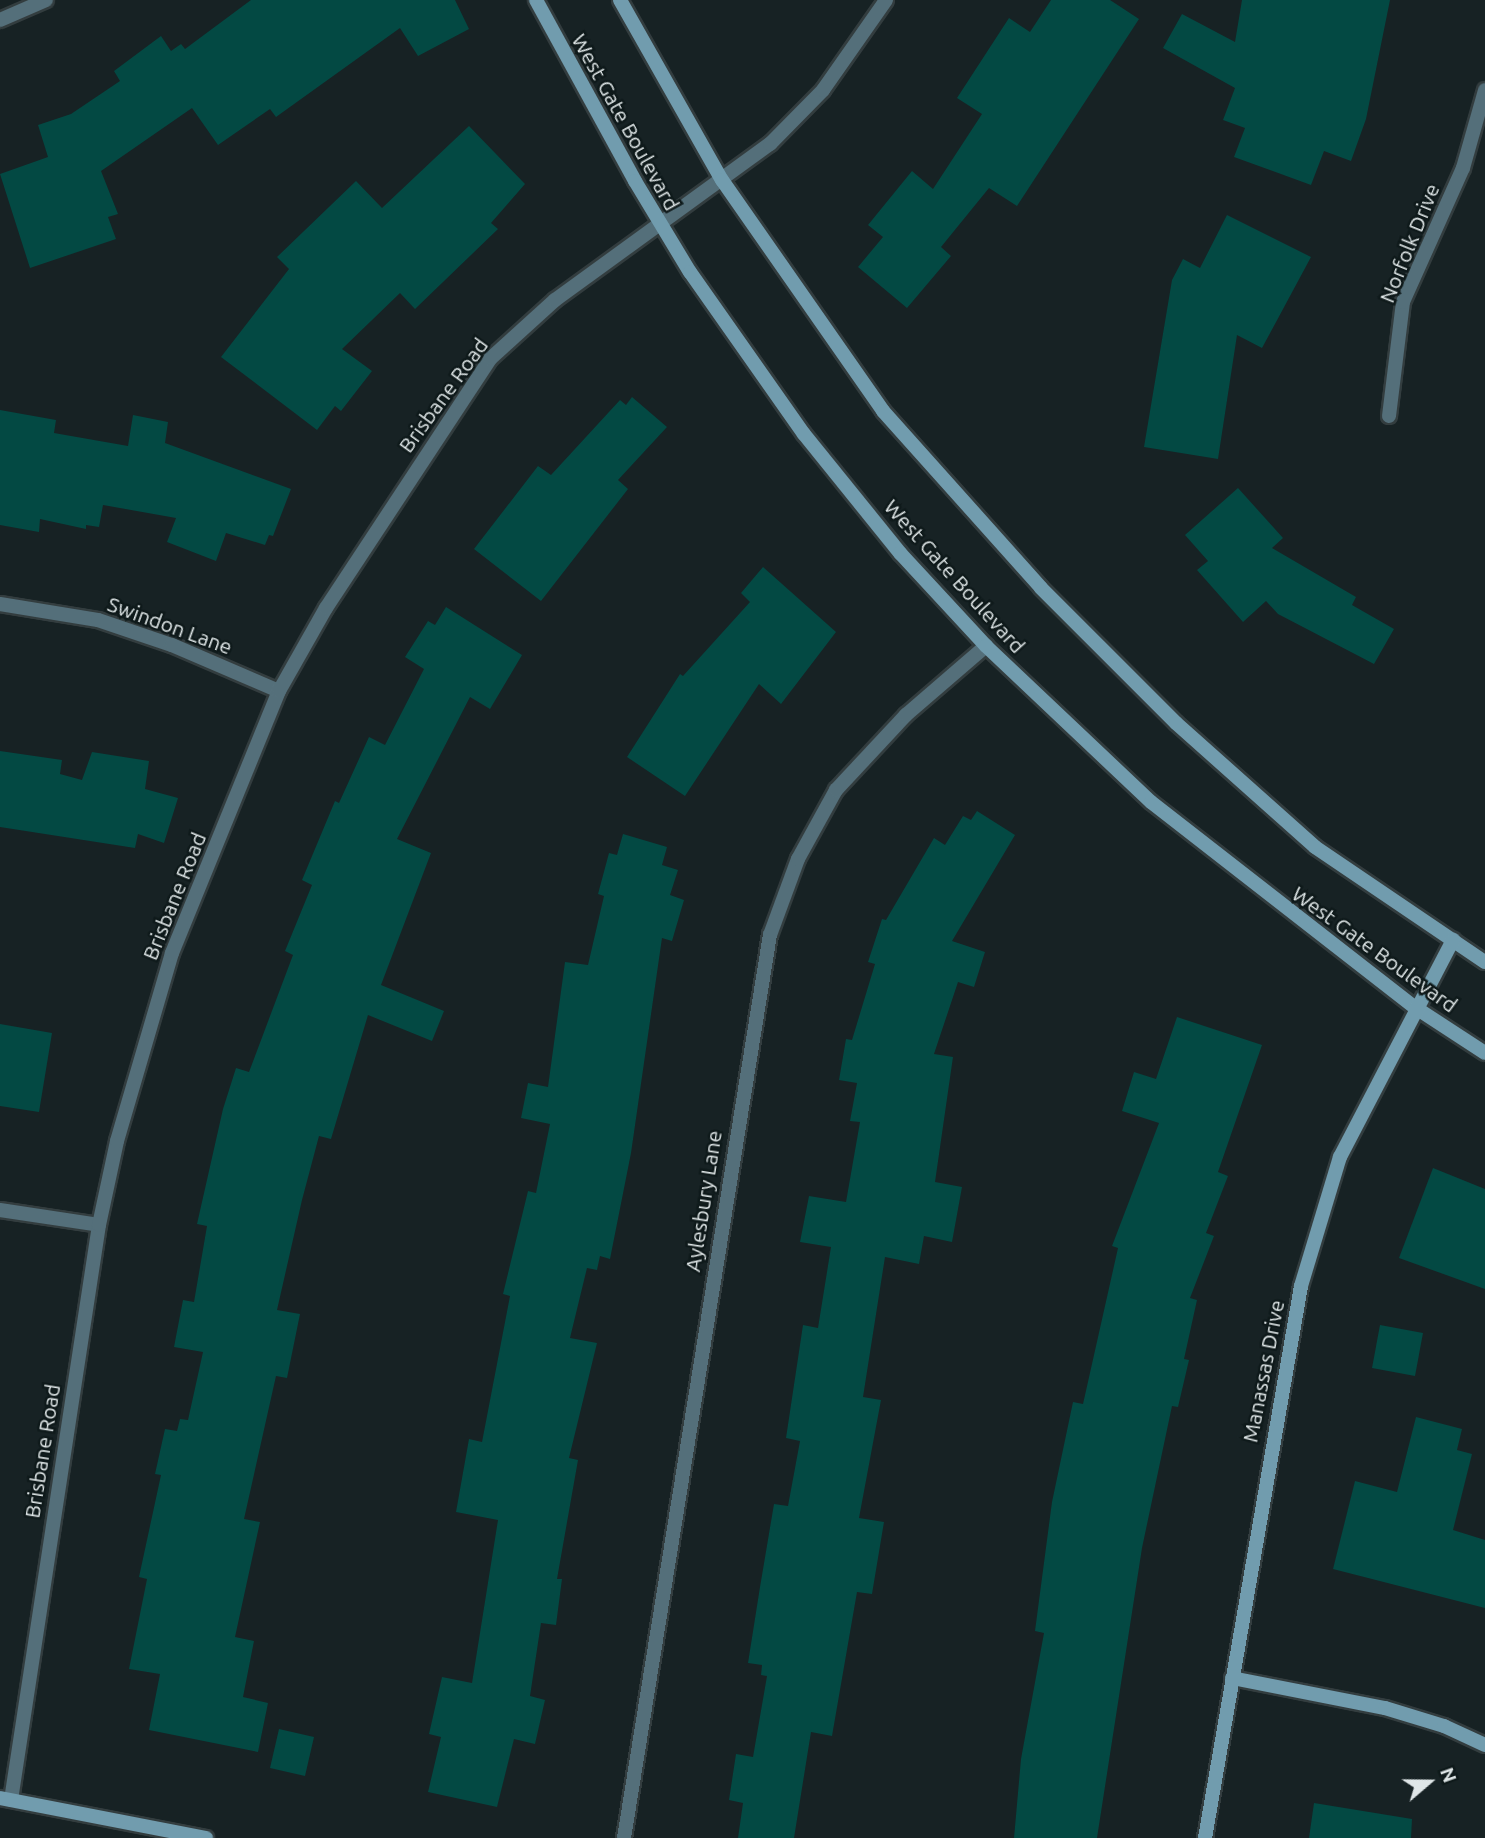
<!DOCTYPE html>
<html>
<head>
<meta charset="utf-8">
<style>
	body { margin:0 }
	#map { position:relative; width:1485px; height:1838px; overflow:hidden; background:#172224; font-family:Ubuntu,sans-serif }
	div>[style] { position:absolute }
	.building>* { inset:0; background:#034943 }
	.roads { filter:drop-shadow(2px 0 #333d3f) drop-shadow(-2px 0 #333d3f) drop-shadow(0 2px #333d3f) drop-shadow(0 -2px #333d3f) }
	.street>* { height:14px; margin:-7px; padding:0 7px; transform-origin:7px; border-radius:7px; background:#546f7a }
	.secondary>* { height:14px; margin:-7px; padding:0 7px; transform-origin:7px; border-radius:7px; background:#719cae }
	span { translate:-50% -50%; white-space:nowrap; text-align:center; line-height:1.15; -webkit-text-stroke:5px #0e191a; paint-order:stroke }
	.street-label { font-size:21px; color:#dfe6e7 }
	.north { position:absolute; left:1394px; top:1747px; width:70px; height:70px; -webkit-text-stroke:5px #0e191a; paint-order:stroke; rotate:70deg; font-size:19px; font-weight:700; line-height:28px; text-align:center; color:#dfe6e7 }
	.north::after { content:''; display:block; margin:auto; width:24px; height:32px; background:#dfe6e7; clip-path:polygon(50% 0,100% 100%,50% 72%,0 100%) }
</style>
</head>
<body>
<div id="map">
	<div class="building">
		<div style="clip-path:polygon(251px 0,455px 0,469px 29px,418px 56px,400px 28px,276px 117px,270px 109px,218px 145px,192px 108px,101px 171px,118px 214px,108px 217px,116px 239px,30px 268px,0 174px,48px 157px,38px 125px,71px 114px,120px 81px,114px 71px,161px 36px,171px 51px,181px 44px,185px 49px)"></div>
		<div style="clip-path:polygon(1051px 0,1110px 0,1139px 19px,1017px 206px,989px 188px,941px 247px,951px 256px,907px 308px,858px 267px,883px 237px,868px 225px,912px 171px,933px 189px,982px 114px,957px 98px,1009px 18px,1030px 32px)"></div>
		<div style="clip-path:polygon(1242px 0,1390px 0,1366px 119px,1351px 161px,1324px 151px,1311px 185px,1234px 157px,1245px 128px,1223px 120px,1235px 88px,1163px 48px,1182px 14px,1235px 42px)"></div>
		<div style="clip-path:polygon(469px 126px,525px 184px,491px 223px,498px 229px,415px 309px,400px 293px,342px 349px,372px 371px,341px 411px,335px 406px,317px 430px,221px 357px,289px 269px,277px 257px,356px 181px,382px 208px)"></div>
		<div style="clip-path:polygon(1227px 215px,1311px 257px,1262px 348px,1237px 335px,1218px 459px,1144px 447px,1172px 280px,1183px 259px,1200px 268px)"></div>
		<div style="clip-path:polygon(632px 397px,667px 427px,618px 480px,628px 489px,541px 601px,474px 549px,538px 466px,551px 475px,620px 400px,626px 405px)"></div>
		<div style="clip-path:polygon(0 410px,56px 420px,54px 433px,128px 446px,133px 415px,168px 422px,165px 443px,291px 489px,273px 536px,269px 535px,265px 545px,226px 533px,216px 561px,167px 542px,176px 518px,103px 505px,99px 527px,86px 525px,86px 529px,40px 519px,39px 532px,0 525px)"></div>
		<div style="clip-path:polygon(1238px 488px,1283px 538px,1272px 548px,1356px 597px,1352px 605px,1394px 629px,1374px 664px,1278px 614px,1266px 601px,1243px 622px,1197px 570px,1208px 561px,1185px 535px)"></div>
		<div style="clip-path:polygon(763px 567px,836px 632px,781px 704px,759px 684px,685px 796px,627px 757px,680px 674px,683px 676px,750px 602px,741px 593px)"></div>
		<div style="clip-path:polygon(446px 607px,522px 655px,490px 709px,470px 697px,397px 839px,431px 853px,381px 985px,444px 1011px,432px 1041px,368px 1015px,331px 1139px,319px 1136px,302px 1200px,277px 1310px,300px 1314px,287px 1378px,276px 1376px,244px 1519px,260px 1522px,235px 1637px,254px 1641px,243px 1697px,268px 1703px,258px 1752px,149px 1730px,160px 1674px,129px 1669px,147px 1579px,139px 1577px,161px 1475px,155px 1474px,165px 1429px,177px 1431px,180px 1419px,188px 1420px,203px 1352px,174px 1347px,183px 1300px,194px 1302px,207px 1226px,197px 1224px,223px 1109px,236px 1068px,249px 1072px,293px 955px,285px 951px,312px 885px,302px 880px,335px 801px,339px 803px,369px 737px,385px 745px,424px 669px,405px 657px,428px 621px,435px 625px)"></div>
		<div style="clip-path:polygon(0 751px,62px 760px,60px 774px,82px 780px,92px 752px,149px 761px,145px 789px,178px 798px,164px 843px,138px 834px,135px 848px,0 827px)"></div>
		<div style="clip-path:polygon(977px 811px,1015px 835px,952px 941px,985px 952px,974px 987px,958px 982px,934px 1054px,953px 1057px,935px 1182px,962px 1187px,952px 1242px,924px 1236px,919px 1264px,885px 1257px,863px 1397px,881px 1400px,859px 1518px,884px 1522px,872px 1594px,857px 1592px,832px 1736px,811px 1732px,794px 1838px,738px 1838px,743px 1803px,729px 1800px,736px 1754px,753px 1757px,767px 1676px,761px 1675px,762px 1665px,748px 1663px,760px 1587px,774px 1504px,788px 1506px,800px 1441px,786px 1438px,803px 1325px,818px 1328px,831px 1247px,800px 1242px,809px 1196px,846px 1202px,860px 1122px,850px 1121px,857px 1083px,839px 1080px,846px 1039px,852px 1040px,875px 964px,868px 962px,882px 919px,886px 920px,934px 838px,945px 845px,963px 816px,971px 820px)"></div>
		<div style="clip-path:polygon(623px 834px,667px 847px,662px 865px,678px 870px,670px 895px,684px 900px,672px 941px,662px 938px,631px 1153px,610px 1259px,600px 1256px,597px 1270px,587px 1268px,570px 1338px,597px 1343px,569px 1458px,578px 1460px,557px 1579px,562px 1579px,556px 1625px,541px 1623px,530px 1696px,545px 1700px,535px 1744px,514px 1739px,497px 1807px,428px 1792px,441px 1737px,429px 1734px,442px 1677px,472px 1683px,498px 1520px,456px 1512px,469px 1439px,482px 1442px,510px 1296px,503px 1294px,528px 1191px,536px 1193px,550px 1124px,521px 1118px,528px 1083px,548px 1087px,565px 962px,588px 965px,604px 896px,598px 894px,609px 853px,617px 855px)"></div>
		<div style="clip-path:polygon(1177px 1017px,1262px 1045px,1218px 1172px,1228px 1176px,1206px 1233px,1214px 1236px,1190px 1298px,1197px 1300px,1184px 1359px,1189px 1360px,1178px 1407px,1172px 1406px,1142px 1548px,1097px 1838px,1014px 1838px,1021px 1759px,1044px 1633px,1035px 1631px,1052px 1502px,1073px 1402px,1083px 1404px,1118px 1248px,1112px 1246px,1159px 1123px,1122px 1111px,1134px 1072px,1156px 1079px)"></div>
		<div style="clip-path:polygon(0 1024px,52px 1033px,39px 1112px,0 1106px)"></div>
		<div style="clip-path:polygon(1433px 1168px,1485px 1189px,1485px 1289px,1399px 1258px)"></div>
		<div style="clip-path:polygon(1380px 1325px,1423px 1333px,1415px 1376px,1372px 1368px)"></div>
		<div style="clip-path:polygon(1416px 1417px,1462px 1429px,1457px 1450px,1472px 1454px,1453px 1530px,1485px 1540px,1485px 1608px,1333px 1569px,1355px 1481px,1397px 1492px)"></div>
		<div style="clip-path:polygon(279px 1729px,314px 1737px,305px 1776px,270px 1768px)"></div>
		<div style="clip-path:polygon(1314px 1803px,1412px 1819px,1411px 1838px,1309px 1838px)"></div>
	</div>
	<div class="roads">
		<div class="street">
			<div style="left:0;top:20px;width:50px;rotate:-23.5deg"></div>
			<div style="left:1389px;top:416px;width:115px;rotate:-83deg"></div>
			<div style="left:1403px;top:302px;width:147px;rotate:-65.9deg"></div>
			<div style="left:1463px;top:168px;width:81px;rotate:-74.2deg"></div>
			<div style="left:0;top:604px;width:99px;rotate:9.3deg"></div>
			<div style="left:98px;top:620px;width:78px;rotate:18.7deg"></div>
			<div style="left:172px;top:645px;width:116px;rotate:23.3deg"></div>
			<div style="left:0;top:1210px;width:100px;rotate:8.6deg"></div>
			<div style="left:11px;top:1800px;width:582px;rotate:-81.3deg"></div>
			<div style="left:99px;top:1225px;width:86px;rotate:-77.9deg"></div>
			<div style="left:117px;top:1141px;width:196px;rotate:-73.7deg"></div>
			<div style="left:172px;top:953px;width:283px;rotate:-67.8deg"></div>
			<div style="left:279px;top:691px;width:95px;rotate:-60.5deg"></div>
			<div style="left:326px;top:608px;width:300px;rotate:-56.6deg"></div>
			<div style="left:491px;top:358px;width:86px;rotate:-42.2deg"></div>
			<div style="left:555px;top:300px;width:266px;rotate:-36deg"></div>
			<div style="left:770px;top:144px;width:76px;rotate:-45.5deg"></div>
			<div style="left:823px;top:90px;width:110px;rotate:-55deg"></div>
			<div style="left:624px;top:1838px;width:915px;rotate:-80.82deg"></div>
			<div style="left:770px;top:935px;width:81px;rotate:-69.8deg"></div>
			<div style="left:798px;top:859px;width:79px;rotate:-61.2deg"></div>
			<div style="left:836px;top:790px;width:103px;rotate:-47deg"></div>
			<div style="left:906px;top:715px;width:106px;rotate:-40.8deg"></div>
		</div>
		<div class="secondary">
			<div style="left:536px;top:0;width:206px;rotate:61.3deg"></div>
			<div style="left:635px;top:181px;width:106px;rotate:58.9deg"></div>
			<div style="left:690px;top:272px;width:198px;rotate:54.9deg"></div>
			<div style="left:804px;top:434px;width:153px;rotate:51.1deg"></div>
			<div style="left:900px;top:553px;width:127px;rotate:47.2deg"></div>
			<div style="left:986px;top:646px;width:227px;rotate:43.4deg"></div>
			<div style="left:1151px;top:802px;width:336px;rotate:37.9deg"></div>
			<div style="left:1416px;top:1008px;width:82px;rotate:33.1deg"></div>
			<div style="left:620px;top:0;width:207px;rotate:60.5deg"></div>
			<div style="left:722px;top:180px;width:282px;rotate:55.1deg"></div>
			<div style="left:883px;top:411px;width:237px;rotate:48.2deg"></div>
			<div style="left:1041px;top:588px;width:191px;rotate:45deg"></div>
			<div style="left:1176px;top:723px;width:186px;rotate:41.7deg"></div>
			<div style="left:1315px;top:847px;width:205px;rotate:34.1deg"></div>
			<div style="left:1232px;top:1678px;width:156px;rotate:11.1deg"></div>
			<div style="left:1385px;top:1708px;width:62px;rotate:17deg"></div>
			<div style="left:1444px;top:1726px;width:45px;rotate:24.9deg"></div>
			<div style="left:0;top:1798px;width:210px;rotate:11deg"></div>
			<div style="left:1205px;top:1838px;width:560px;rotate:-80.13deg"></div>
			<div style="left:1301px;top:1286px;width:135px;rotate:-73.2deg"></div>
			<div style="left:1340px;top:1157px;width:245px;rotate:-62.5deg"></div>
		</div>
	</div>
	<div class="street-label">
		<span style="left:626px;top:122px;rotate:61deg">West Gate Boulevard</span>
		<span style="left:1409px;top:243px;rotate:-68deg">Norfolk Drive</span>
		<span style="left:443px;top:395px;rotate:-54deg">Brisbane Road</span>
		<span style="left:955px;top:576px;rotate:48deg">West Gate Boulevard</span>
		<span style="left:170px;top:625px;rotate:20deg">Swindon Lane</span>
		<span style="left:174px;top:896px;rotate:-68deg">Brisbane Road</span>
		<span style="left:1375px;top:949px;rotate:36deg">West Gate Boulevard</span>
		<span style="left:703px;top:1201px;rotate:-81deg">Aylesbury Lane</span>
		<span style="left:1263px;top:1371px;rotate:-79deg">Manassas Drive</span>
		<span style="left:42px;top:1451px;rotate:-81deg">Brisbane Road</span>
	</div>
	<div class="north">N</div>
</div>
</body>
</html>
